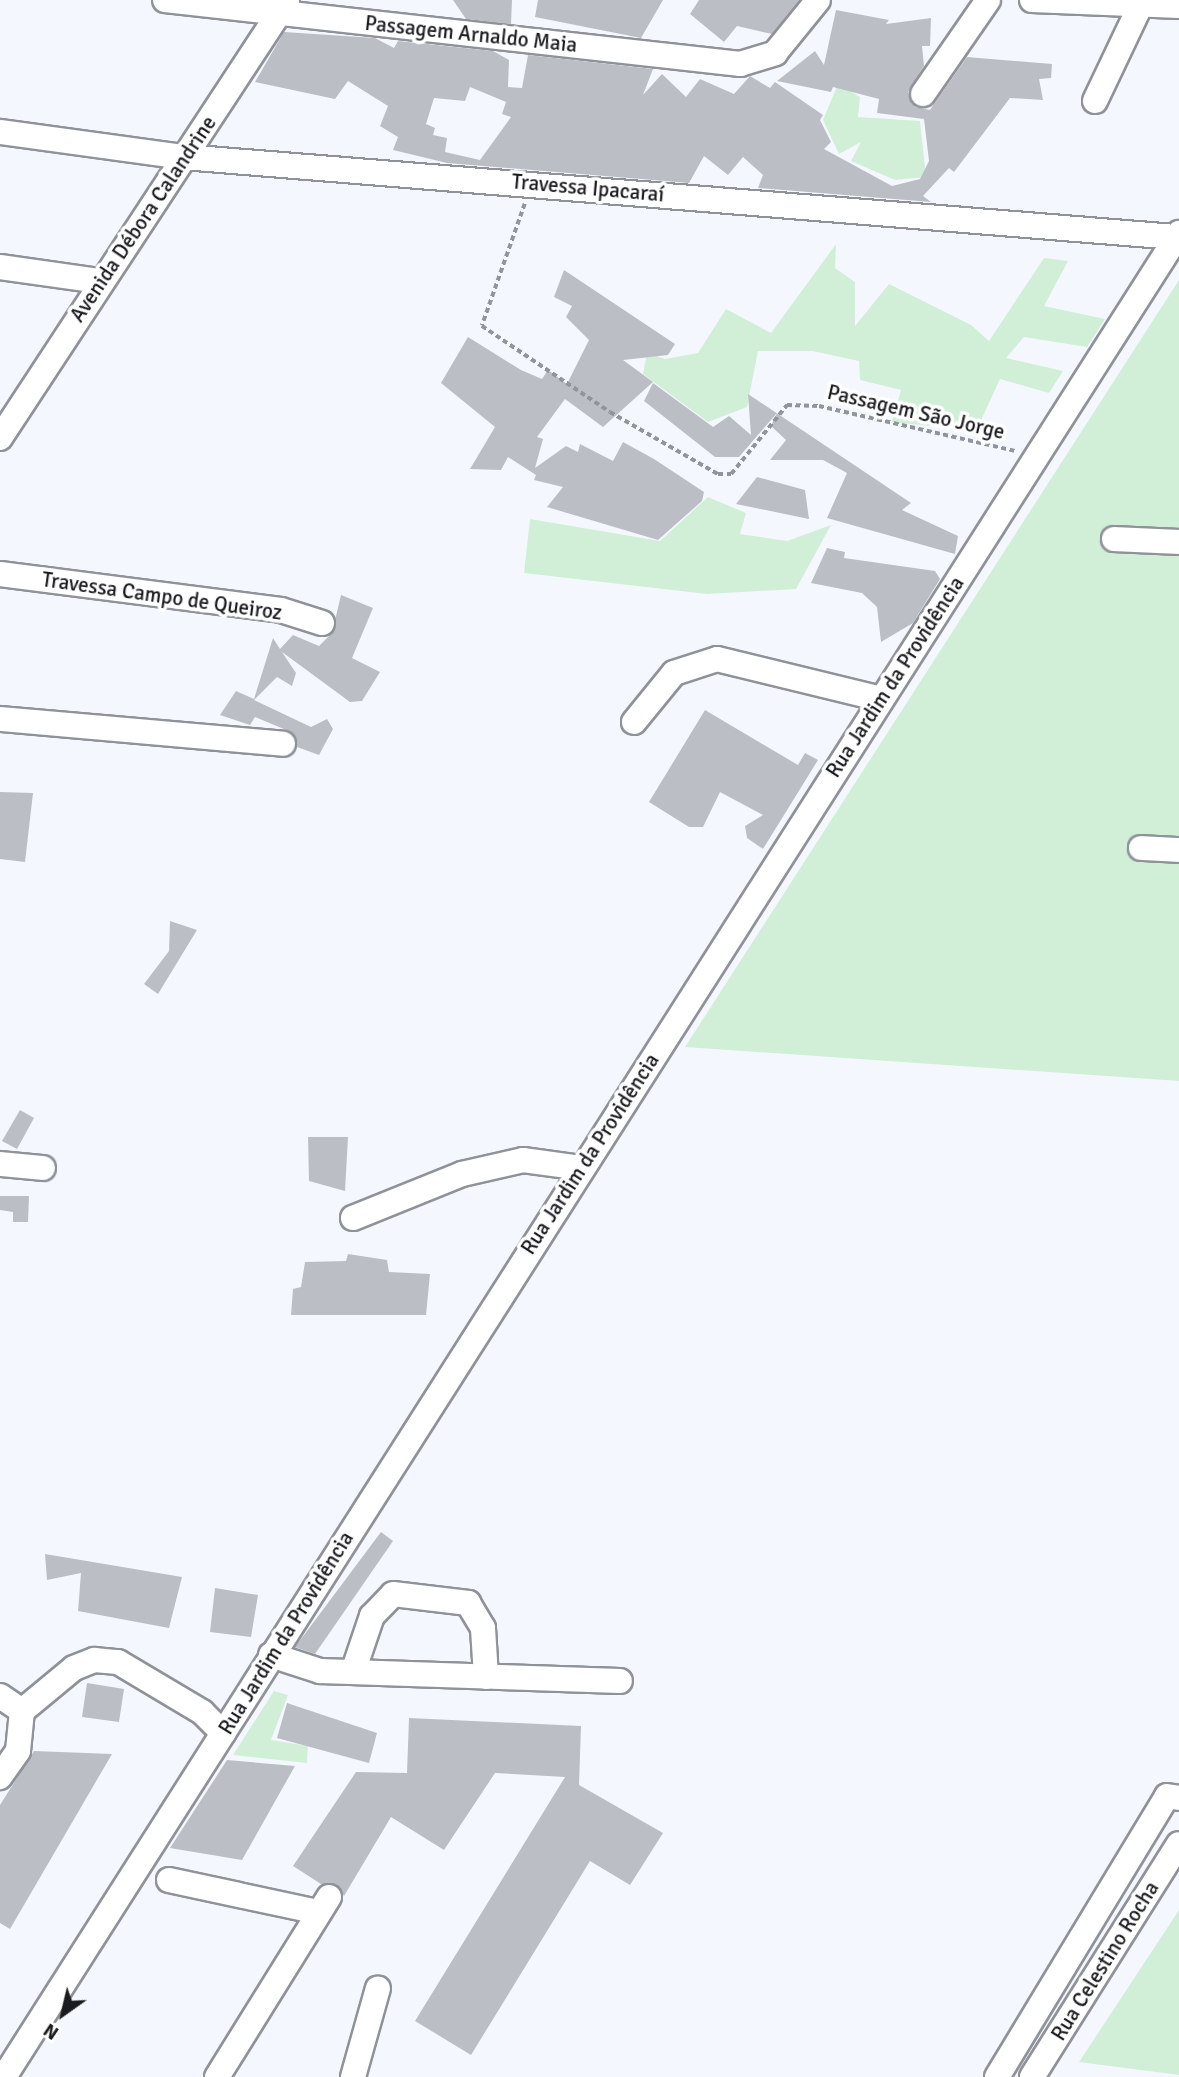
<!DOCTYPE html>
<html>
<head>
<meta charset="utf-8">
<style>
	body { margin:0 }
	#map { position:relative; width:1179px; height:2077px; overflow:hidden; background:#f4f8fe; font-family:Signika,sans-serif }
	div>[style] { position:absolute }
	.green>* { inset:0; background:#d1efd7 }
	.building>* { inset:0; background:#bbbfc5 }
	.path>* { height:3.5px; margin-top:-1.75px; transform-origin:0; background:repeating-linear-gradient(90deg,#919498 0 5px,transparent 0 8.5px) }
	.roads { filter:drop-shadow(2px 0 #8f9399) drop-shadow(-2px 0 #8f9399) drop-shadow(0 2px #8f9399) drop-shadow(0 -2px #8f9399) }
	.minor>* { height:24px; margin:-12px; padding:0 12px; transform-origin:12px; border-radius:12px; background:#fff }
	span { translate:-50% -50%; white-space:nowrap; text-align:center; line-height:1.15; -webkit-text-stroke:7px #fff; paint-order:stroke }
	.street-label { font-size:21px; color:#1a1b1e }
	.north { position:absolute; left:28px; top:1979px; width:70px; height:70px; -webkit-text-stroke:5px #fff; paint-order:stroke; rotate:214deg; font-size:19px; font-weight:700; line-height:28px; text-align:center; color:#1a1b1e }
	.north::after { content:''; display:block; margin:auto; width:24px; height:32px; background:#1a1b1e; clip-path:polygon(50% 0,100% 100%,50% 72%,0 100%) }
</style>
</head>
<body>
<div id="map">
	<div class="green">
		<div style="clip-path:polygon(838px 84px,860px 97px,858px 117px,920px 121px,926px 177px,895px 180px,851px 161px,861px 142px,839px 154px,823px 120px)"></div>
		<div style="clip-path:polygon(836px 244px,835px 268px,855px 282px,855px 326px,889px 284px,971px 325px,989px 341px,1044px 258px,1068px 261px,1044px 306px,1105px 319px,1087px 347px,1024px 337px,1006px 358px,1063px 371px,1049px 393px,1000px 379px,977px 429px,936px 418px,930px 426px,892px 422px,901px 390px,860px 380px,859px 361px,812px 351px,758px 351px,747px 407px,708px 422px,643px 374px,647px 353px,665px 359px,698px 353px,726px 309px,771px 333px)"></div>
		<div style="clip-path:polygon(1179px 280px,1179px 1081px,685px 1047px)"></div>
		<div style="clip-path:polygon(708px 497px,746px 513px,740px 534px,787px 541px,831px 525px,796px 589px,707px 594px,524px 573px,530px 519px,660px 541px)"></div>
		<div style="clip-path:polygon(274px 1691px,288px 1695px,271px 1740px,308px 1746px,307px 1763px,233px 1755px)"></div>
		<div style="clip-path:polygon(1179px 1910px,1179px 2075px,1079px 2062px)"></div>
	</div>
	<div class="building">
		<div style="clip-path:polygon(453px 0,512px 0,511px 24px,466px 19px)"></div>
		<div style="clip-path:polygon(538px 0,663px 0,641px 38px,535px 17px)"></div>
		<div style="clip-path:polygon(699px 0,799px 0,772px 34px,737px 26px,724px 42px,690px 14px)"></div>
		<div style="clip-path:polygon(evenodd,836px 10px,889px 20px,886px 24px,931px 18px,930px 46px,922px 46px,924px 66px,908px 92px,915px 107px,930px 110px,967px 57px,1052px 64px,1051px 78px,1039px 79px,1043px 100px,1010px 98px,954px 172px,949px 168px,923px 196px,931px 202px,758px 188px,763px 175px,743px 157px,728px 175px,704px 156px,689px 183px,447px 163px,393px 150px,398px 137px,380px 126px,388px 106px,348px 81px,335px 99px,255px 82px,284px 32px,375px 38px,394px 48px,398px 41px,493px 51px,509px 60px,508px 87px,522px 88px,528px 55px,653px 69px,643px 95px,662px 74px,686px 97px,700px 79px,734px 94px,750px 76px,770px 88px,775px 82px,823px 115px,820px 120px,831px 142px,824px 149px,892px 186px,920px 179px,929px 161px,924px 119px,877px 113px,879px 99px,833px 87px,831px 92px,777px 81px,815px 51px,824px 65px,836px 10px,470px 87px,506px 102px,502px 114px,511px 117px,480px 160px,445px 152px,447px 138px,433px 135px,435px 128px,426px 124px,434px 98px,465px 101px,470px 87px)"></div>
		<div style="clip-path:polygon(564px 270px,675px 344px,668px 355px,623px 360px,653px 382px,603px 427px,565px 399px,537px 437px,543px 439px,535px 468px,566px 446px,578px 452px,580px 444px,613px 461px,623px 442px,654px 459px,704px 492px,702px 501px,658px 540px,547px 507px,563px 487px,534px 480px,536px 475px,508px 457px,501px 470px,470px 469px,495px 427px,441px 383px,468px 337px,521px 370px,542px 379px,548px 370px,567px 384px,589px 340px,566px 317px,572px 306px,554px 297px)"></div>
		<div style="clip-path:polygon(653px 383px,713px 427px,729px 416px,751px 435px,748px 394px,911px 503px,902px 510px,958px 536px,955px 554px,827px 518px,847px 473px,823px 460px,770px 460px,786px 440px,771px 426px,777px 413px,739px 457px,715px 457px,644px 401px)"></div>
		<div style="clip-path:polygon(757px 477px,805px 490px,809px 519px,736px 504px)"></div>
		<div style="clip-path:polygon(827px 548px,845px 552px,844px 558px,935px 571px,940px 579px,913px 623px,881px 642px,877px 607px,862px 593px,811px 583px)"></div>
		<div style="clip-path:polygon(341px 595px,373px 608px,352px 658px,380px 672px,362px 701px,350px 702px,282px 652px,296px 673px,292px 686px,277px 677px,254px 700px,311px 727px,327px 719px,333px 729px,319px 755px,297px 747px,291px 732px,255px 717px,250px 725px,220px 715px,236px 691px,254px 699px,273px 638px,280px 649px,293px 635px,319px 646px,332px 633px)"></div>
		<div style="clip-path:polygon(705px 710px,798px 765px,805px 753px,818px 760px,763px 849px,747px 838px,745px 826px,763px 815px,720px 792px,703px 827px,689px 827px,649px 802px)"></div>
		<div style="clip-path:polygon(0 792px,33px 793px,25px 862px,0 859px)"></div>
		<div style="clip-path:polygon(170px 921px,197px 930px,158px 994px,144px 984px,169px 951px)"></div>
		<div style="clip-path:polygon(20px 1110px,34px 1118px,17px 1149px,2px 1141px)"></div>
		<div style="clip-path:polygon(308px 1137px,348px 1137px,345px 1191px,309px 1181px)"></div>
		<div style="clip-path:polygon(0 1196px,29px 1196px,28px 1222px,13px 1222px,13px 1212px,0 1210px)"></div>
		<div style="clip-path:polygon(348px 1254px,387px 1260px,389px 1272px,430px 1274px,426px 1315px,291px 1315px,293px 1289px,301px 1287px,305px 1262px,346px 1261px)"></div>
		<div style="clip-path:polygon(381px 1532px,393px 1541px,315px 1654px,295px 1647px)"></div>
		<div style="clip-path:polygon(45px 1554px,182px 1577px,169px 1628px,78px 1611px,81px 1573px,47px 1580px)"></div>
		<div style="clip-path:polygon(215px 1588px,258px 1595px,251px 1637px,210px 1632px)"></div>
		<div style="clip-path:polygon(87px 1683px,124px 1689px,119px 1722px,82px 1717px)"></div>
		<div style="clip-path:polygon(287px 1703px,377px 1733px,369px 1763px,277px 1738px)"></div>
		<div style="clip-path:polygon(409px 1718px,581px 1726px,579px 1785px,663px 1833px,630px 1885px,590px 1861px,471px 2055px,415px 2021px,565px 1777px,495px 1773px,444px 1850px,391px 1817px,344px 1896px,336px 1884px,321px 1884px,293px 1866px,356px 1772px,407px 1773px)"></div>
		<div style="clip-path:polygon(34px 1751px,112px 1754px,10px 1929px,0 1923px,0 1805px)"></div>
		<div style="clip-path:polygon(227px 1760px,295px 1766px,242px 1860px,170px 1848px)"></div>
	</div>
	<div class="path">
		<div style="left:525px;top:204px;width:129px;rotate:109.4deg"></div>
		<div style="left:482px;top:326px;width:154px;rotate:33.9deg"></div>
		<div style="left:610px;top:412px;width:125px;rotate:29.9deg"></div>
		<div style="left:718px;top:474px;width:13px"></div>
		<div style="left:731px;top:474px;width:89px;rotate:-50.9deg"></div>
		<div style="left:787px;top:405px;width:32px;rotate:2deg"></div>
		<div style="left:819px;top:406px;width:201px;rotate:12.9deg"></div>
	</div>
	<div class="roads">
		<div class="minor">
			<div style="left:165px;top:0;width:579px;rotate:6.35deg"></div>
			<div style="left:740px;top:64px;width:37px;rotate:-17deg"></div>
			<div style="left:775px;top:53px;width:68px;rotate:-50.9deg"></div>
			<div style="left:1032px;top:0;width:147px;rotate:2.3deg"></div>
			<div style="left:923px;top:94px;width:114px;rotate:-55.3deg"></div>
			<div style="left:1095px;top:101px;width:107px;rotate:-64.6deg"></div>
			<div style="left:0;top:132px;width:185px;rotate:7.8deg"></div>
			<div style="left:183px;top:157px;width:996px;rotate:4.61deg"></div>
			<div style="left:0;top:267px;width:101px;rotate:8deg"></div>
			<div style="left:0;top:438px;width:523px;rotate:-56.71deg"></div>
			<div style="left:1114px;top:539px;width:65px;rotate:2.6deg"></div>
			<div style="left:0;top:574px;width:283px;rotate:7.3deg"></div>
			<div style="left:281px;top:610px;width:43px;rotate:17.6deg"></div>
			<div style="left:0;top:719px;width:284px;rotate:5deg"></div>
			<div style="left:634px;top:722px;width:63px;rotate:-50.8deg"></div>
			<div style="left:674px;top:673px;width:45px;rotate:-18deg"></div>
			<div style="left:717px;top:659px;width:169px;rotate:13.7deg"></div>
			<div style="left:1141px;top:848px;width:38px;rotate:3deg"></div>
			<div style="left:0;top:1164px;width:43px;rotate:5.3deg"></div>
			<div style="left:353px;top:1218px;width:118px;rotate:-22deg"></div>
			<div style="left:462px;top:1174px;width:63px;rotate:-12.9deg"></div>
			<div style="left:523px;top:1160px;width:60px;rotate:7.7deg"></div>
			<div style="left:271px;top:1655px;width:52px;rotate:18.1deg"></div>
			<div style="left:320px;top:1671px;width:300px;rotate:1.9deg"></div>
			<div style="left:353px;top:1672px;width:59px;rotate:-71.3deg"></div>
			<div style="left:372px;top:1616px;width:30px;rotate:-46deg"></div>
			<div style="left:393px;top:1594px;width:76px;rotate:6.8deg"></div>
			<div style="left:468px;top:1603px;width:29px;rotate:59deg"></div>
			<div style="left:483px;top:1628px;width:49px;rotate:86.5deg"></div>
			<div style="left:0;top:1696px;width:27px;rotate:34deg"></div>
			<div style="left:22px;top:1711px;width:40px;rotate:95.7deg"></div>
			<div style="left:18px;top:1751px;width:32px;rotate:125deg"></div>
			<div style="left:22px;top:1711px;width:67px;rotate:-39.6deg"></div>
			<div style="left:74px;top:1668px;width:22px;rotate:-22deg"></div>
			<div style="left:94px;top:1660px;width:24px;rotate:5deg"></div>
			<div style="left:118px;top:1662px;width:98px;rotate:30.8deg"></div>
			<div style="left:202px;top:1712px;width:30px;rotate:45deg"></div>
			<div style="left:169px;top:1880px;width:152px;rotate:12.1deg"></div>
			<div style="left:4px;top:2077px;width:2187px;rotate:-57.49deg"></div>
			<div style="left:217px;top:2077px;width:212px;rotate:-58.1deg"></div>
			<div style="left:353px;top:2077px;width:92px;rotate:-74.3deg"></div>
			<div style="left:997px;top:2077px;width:328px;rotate:-58.8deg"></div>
			<div style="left:1167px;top:1796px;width:12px;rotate:9deg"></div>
			<div style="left:1032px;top:2077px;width:275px;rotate:-57.8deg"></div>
		</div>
	</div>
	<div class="street-label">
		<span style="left:471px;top:34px;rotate:6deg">Passagem Arnaldo Maia</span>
		<span style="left:588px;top:188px;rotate:5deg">Travessa Ipacaraí</span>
		<span style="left:143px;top:219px;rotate:-56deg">Avenida Débora Calandrine</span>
		<span style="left:916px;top:412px;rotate:13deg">Passagem São Jorge</span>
		<span style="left:162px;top:596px;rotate:8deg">Travessa Campo de Queiroz</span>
		<span style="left:895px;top:677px;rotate:-57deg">Rua Jardim da Providência</span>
		<span style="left:590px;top:1154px;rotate:-57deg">Rua Jardim da Providência</span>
		<span style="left:286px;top:1633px;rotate:-58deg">Rua Jardim da Providência</span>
		<span style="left:1105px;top:1961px;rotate:-58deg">Rua Celestino Rocha</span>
	</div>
	<div class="north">N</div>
</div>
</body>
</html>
